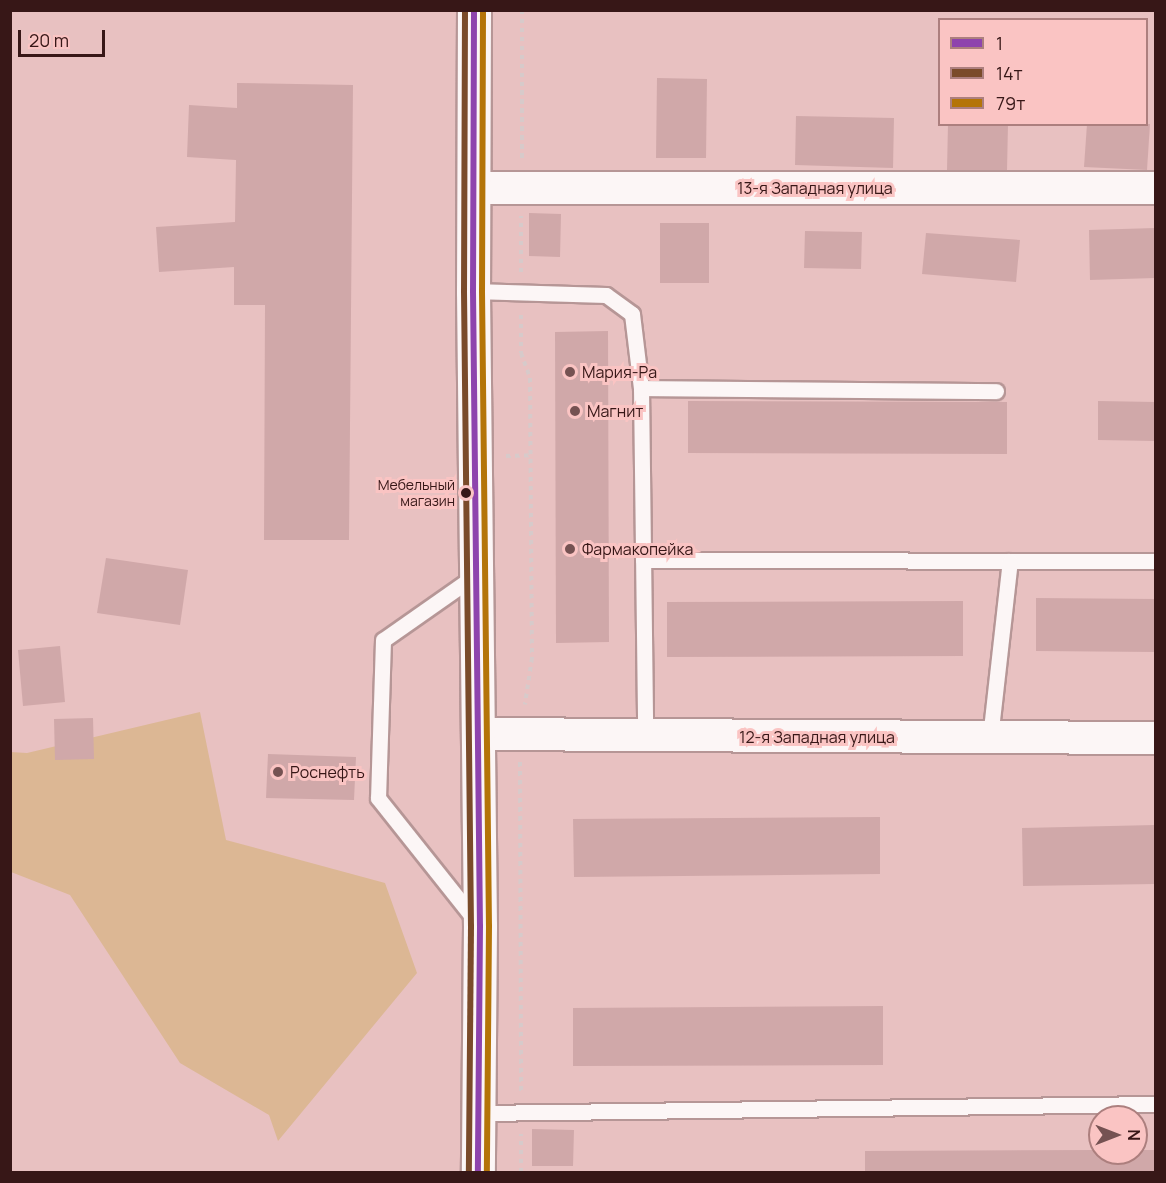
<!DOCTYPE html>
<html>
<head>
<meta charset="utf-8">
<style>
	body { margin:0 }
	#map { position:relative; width:1166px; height:1183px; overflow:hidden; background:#e8c1c1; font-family:Manrope,sans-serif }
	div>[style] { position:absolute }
	.green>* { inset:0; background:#dcb794 }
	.building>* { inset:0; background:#d0a8a9 }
	.path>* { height:4px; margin-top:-2px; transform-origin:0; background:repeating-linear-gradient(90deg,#d7caca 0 4.5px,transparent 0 9px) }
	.roads { filter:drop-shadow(2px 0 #b69696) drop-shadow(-2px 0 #b69696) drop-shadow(0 2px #b69696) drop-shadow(0 -2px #b69696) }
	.lane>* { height:15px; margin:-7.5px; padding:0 7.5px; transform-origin:7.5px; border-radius:7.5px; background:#fcf6f6 }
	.street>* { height:32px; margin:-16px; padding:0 16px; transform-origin:16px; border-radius:16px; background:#fcf6f6 }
	.secondary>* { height:33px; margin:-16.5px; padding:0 16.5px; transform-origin:16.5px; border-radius:16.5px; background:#fcf6f6 }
	.bus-1>* { height:6px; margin:-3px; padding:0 3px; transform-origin:3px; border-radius:3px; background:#8e44ad }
	.bus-2>* { height:6px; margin:-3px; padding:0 3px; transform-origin:3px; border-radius:3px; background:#7a4b2a }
	.bus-3>* { height:6px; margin:-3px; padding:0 3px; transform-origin:3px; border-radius:3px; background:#b47408 }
	.dots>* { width:16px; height:16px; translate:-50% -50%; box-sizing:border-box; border:3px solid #fac4c3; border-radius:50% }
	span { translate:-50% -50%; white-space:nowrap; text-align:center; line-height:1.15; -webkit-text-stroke:6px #fac4c3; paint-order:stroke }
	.bus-label { font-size:14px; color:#371717 }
	.right { translate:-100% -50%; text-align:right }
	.street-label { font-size:16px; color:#371717 }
	.poi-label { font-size:16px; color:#371717 }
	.left { translate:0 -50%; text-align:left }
	.frame { position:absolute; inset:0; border:12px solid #371717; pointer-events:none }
	.legend { position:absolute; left:938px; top:18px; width:210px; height:108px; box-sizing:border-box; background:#fac4c3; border:2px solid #ac7f7e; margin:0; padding:8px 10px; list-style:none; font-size:18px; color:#371717 }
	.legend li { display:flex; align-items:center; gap:12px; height:30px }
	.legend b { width:30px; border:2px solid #ac7f7e }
	.north { position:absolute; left:1088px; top:1105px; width:60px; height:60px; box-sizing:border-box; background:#fac4c3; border:2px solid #ac7f7e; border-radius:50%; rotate:90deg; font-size:16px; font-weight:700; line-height:24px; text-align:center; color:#371717 }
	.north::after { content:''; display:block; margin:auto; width:21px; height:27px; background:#755252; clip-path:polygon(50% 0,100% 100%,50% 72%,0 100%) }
	.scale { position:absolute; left:18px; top:30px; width:87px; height:27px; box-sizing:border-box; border:3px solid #371717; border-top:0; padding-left:8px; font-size:18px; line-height:21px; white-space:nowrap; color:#371717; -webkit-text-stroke:4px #fac4c3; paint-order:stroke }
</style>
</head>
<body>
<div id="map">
	<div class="green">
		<div style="clip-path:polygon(200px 712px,226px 840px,385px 883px,417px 973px,278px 1141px,269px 1115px,180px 1063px,70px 895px,11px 872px,10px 752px,27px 753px)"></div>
	</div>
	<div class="building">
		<div style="clip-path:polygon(657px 78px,707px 79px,706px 158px,656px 158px)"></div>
		<div style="clip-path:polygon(237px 83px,353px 85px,349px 540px,264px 540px,265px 305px,234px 305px,234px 267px,159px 272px,156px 227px,235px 222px,236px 160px,187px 157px,189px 105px,237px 108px)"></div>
		<div style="clip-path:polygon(796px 116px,894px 118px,893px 168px,795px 165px)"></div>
		<div style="clip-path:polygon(948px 124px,1008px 124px,1007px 170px,947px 170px)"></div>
		<div style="clip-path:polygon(1087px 124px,1150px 124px,1147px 170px,1084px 167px)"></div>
		<div style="clip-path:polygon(529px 213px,561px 214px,560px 257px,529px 256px)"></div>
		<div style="clip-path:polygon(660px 223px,709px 223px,709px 283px,660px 283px)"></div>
		<div style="clip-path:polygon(1155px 228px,1155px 278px,1090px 280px,1089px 230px)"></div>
		<div style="clip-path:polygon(805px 231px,862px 232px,861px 269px,804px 268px)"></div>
		<div style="clip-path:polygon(926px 233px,1020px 240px,1016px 282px,922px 274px)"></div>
		<div style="clip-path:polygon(608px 331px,609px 642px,556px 643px,555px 332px)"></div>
		<div style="clip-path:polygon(688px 401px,1007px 402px,1007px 454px,688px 453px)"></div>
		<div style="clip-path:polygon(1098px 401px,1155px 402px,1155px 441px,1098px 440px)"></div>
		<div style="clip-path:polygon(106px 558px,188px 570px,180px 625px,97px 613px)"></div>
		<div style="clip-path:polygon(1036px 598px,1155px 599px,1155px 652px,1036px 651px)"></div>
		<div style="clip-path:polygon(963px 601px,963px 656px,667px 657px,667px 602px)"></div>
		<div style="clip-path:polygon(60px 646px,65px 702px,23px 706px,18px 650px)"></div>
		<div style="clip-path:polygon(93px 718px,94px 759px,55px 760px,54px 719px)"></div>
		<div style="clip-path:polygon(268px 754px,356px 757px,354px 800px,266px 798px)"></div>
		<div style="clip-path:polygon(880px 817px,880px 874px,574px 877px,573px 819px)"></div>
		<div style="clip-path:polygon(1155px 825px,1155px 884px,1023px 886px,1022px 828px)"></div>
		<div style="clip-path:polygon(883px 1006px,883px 1065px,573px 1066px,573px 1008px)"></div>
		<div style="clip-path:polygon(532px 1129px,574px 1130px,573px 1166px,532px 1166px)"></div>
		<div style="clip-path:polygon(1100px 1150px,1100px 1153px,1136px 1153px,1136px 1150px,1155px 1150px,1155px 1173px,865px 1173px,865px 1151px)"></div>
	</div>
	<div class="path">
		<div style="left:522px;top:158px;width:148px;rotate:-90deg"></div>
		<div style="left:521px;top:272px;width:56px;rotate:-90deg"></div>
		<div style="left:521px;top:315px;width:38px;rotate:90deg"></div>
		<div style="left:521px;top:353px;width:27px;rotate:70deg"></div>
		<div style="left:530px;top:378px;width:280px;rotate:89.6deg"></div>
		<div style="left:532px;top:658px;width:47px;rotate:98.7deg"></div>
		<div style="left:506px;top:456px;width:25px;rotate:-2deg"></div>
		<div style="left:520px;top:762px;width:329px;rotate:89.8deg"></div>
		<div style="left:521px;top:1172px;width:38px;rotate:-90deg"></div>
	</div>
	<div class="roads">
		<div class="lane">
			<div style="left:473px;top:291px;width:133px;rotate:1.7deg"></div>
			<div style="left:606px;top:295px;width:32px;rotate:36deg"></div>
			<div style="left:632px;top:314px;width:75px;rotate:83.1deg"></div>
			<div style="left:641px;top:388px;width:348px;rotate:89.3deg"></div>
			<div style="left:641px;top:388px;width:355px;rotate:0.5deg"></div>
			<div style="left:643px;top:560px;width:513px;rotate:0.11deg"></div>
			<div style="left:476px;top:575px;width:113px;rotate:145deg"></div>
			<div style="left:383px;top:640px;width:158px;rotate:91.8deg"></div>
			<div style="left:378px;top:798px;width:157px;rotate:51.5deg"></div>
			<div style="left:990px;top:738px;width:178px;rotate:-83.6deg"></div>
			<div style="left:478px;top:1113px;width:678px;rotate:-0.76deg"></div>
		</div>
		<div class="street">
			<div style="left:474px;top:188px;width:682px"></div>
			<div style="left:478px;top:734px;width:678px;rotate:0.34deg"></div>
		</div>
		<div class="secondary">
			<div style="left:474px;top:10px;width:281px;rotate:90.2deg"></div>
			<div style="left:473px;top:291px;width:635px;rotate:89.37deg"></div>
			<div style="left:480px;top:926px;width:246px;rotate:90.5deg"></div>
		</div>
	</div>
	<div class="bus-1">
		<div style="left:474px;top:10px;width:281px;rotate:90.2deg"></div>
		<div style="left:473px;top:291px;width:635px;rotate:89.37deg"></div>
		<div style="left:480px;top:926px;width:246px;rotate:90.5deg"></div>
	</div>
	<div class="bus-2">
		<div style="left:465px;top:10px;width:281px;rotate:90.2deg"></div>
		<div style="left:464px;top:291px;width:635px;rotate:89.37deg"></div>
		<div style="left:471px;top:926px;width:246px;rotate:90.5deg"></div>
	</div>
	<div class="bus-3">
		<div style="left:483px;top:10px;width:281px;rotate:90.2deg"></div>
		<div style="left:482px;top:291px;width:635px;rotate:89.37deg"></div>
		<div style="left:489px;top:926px;width:246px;rotate:90.5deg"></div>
	</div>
	<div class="dots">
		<div style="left:570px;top:372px;background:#755252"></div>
		<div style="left:575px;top:411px;background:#755252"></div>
		<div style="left:466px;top:493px;background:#371717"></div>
		<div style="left:570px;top:549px;background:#755252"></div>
		<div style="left:278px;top:772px;background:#755252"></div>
	</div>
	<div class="bus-label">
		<span class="right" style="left:455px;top:493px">Мебельный<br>магазин</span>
	</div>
	<div class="street-label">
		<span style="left:815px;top:188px">13-я Западная улица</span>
		<span style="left:817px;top:737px">12-я Западная улица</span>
	</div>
	<div class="poi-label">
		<span class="left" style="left:582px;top:372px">Мария-Ра</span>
		<span class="left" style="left:587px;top:411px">Магнит</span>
		<span class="left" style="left:582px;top:549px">Фармакопейка</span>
		<span class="left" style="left:290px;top:772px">Роснефть</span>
	</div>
	<div class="frame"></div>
	<ul class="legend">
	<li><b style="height:8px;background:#8e44ad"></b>1</li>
	<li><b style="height:8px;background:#7a4b2a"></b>14т</li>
	<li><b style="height:8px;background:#b47408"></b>79т</li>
	</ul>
	<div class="north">N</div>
	<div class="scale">20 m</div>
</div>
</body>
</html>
